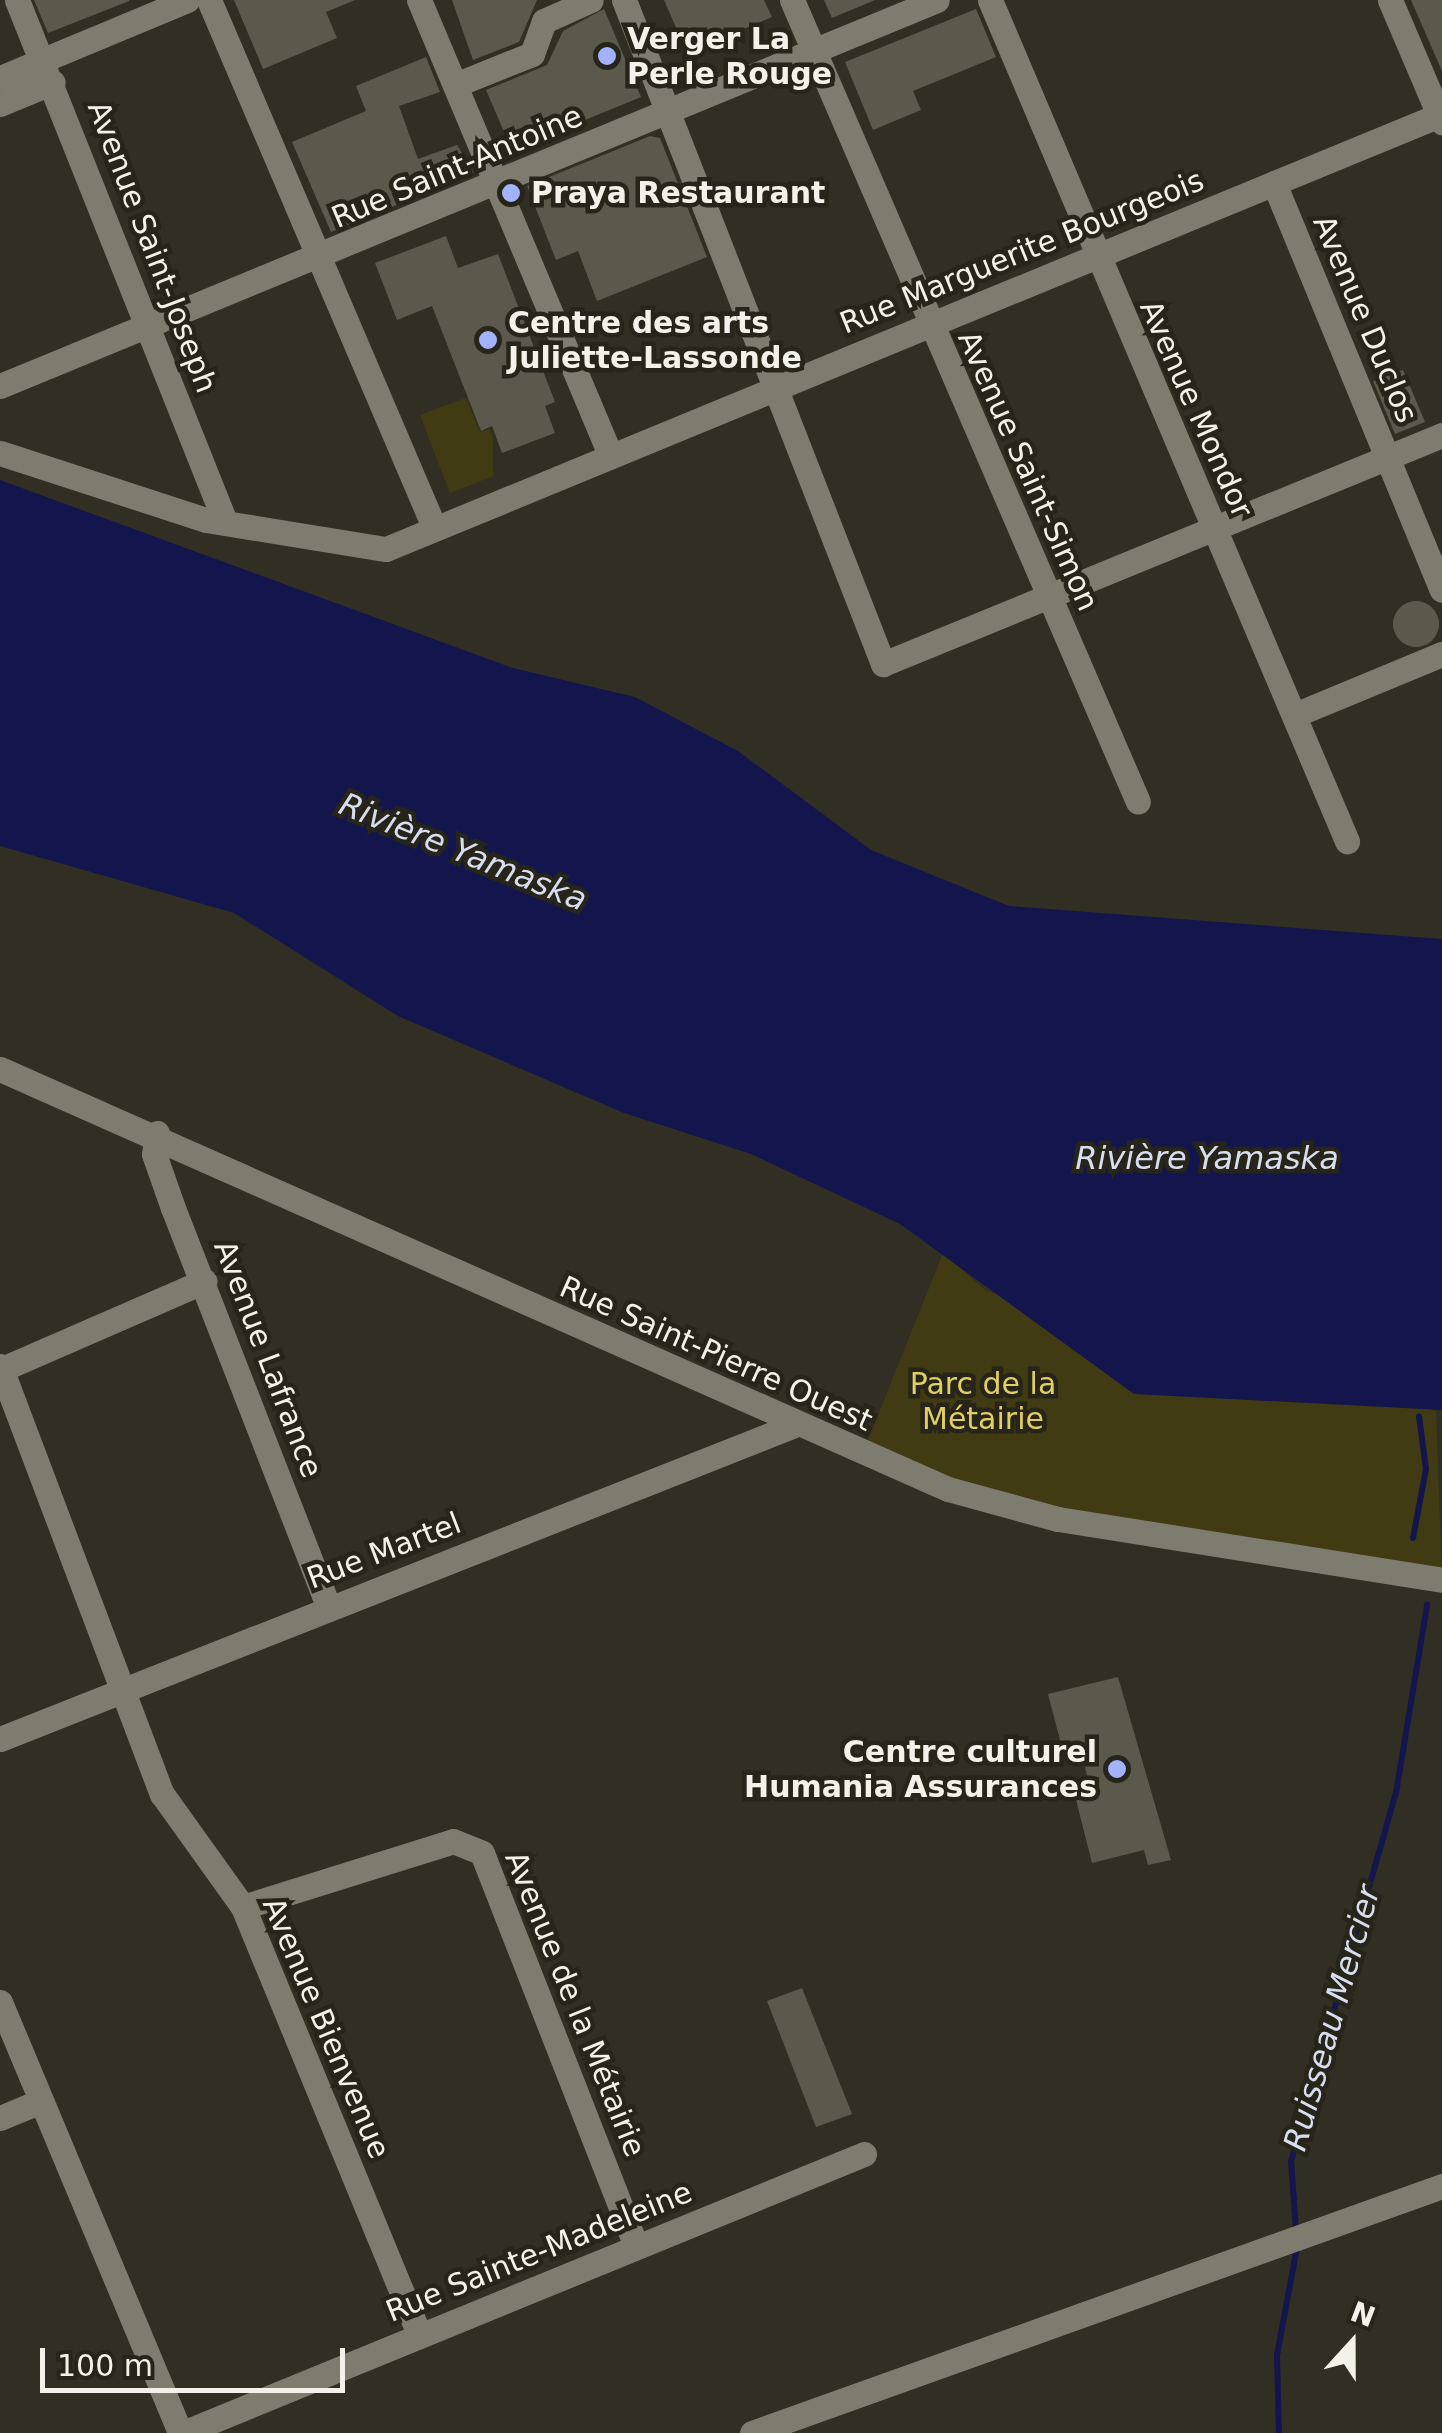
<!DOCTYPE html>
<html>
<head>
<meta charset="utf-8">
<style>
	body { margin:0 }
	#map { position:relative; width:1442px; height:2433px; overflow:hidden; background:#312f23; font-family:"DejaVu Sans",sans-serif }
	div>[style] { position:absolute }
	.green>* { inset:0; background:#413b14 }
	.water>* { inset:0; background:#14154d }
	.stream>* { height:6px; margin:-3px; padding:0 3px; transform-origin:3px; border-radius:3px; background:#14154d }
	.building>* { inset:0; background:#5b594b }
	.round { border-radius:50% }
	.minor>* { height:25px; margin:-12.5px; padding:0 12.5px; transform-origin:12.5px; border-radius:12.5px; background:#7e7c6e }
	.dots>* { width:28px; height:28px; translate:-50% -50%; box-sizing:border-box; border:5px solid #272519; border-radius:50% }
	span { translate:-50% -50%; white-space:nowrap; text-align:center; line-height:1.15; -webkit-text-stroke:9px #272519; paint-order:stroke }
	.poi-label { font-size:30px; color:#f3f2ea; font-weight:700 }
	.left { translate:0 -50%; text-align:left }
	.right { translate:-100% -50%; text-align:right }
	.street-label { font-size:30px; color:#f3f2ea }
	.park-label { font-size:30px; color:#e0cf62 }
	.water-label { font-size:32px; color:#d8ddf0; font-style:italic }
	.north { position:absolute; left:1302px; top:2293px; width:100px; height:100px; -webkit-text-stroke:8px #272519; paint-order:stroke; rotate:21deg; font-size:28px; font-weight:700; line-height:40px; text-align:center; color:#f3f2ea }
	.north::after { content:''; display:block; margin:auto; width:35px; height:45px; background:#f3f2ea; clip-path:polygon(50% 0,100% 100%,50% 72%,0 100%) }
	.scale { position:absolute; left:40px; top:2348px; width:305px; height:45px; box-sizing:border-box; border:5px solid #f3f2ea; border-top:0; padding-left:12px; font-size:30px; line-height:35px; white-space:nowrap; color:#f3f2ea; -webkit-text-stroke:8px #272519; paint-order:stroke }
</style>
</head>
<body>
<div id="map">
	<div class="green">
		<div style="clip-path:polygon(466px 398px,480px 432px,490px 429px,493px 439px,493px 476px,450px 493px,420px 415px)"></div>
		<div style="clip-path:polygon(943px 1253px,986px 1291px,1436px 1411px,1442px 1580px,1166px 1538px,862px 1455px)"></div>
	</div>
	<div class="water">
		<div style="clip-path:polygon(0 480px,513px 668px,635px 697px,738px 751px,871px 850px,1009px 906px,1442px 939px,1442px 1410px,1134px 1394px,900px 1224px,751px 1154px,624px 1113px,398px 1016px,234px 913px,0 846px)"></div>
	</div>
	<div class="stream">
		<div style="left:1413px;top:1538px;width:70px;rotate:-79.3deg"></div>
		<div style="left:1426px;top:1469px;width:53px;rotate:-97.5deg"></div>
		<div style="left:1296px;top:2230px;width:69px;rotate:-94.1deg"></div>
		<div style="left:1291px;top:2161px;width:383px;rotate:-74.1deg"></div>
		<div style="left:1396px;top:1793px;width:191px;rotate:-80.6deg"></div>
		<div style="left:1279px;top:2433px;width:78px;rotate:-91.5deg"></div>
		<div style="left:1277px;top:2355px;width:115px;rotate:-79.5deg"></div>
	</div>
	<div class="building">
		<div style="clip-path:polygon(34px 0,129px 0,129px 1px,48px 33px)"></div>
		<div style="clip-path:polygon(234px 0,355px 0,326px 12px,337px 38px,263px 69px)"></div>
		<div style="clip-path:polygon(452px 0,537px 0,519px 42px,473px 60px)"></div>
		<div style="clip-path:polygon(664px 0,764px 0,772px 17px,687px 53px)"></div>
		<div style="clip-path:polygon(824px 0,875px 0,832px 18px)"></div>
		<div style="clip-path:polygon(1411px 0,1442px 0,1442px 71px)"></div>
		<div style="clip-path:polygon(604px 9px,641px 97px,512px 150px,486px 90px,547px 65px,563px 31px)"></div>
		<div style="clip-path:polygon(976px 9px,996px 57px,913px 91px,921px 110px,873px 130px,845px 62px)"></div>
		<div style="clip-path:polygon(426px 57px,440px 92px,399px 106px,418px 159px,457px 145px,474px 173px,331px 232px,292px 142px,366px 111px,356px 86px)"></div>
		<div style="clip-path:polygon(650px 136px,660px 138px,707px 257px,597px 301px,578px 251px,556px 260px,527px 186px)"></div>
		<div style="clip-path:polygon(446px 236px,458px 268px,498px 254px,555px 402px,545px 406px,555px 433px,502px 453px,492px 426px,481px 431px,432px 306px,397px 320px,375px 263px)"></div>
		<div style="clip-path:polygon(1403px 370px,1425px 422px,1395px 434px,1373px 381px)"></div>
		<div class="round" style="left:1393px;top:601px;width:46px;height:46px"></div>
		<div style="clip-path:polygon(1118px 1677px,1171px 1860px,1148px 1865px,1144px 1850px,1092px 1863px,1073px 1788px,1089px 1784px,1081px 1750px,1064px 1755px,1048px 1694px)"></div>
		<div style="clip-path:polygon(802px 1988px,852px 2114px,816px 2127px,767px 2001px)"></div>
	</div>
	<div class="minor">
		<div style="left:17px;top:0;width:559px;rotate:68.26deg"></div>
		<div style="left:209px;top:0;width:573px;rotate:66.88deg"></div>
		<div style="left:419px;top:0;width:495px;rotate:67.2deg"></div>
		<div style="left:624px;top:0;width:713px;rotate:68.69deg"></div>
		<div style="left:883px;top:664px;width:604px;rotate:-22.28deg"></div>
		<div style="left:792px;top:0;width:873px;rotate:66.66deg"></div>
		<div style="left:990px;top:0;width:914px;rotate:67deg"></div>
		<div style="left:1390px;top:0;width:133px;rotate:66.9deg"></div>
		<div style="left:0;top:78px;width:203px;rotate:-22.6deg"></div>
		<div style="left:455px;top:85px;width:83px;rotate:-21.9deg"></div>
		<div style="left:532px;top:54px;width:35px;rotate:-70deg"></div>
		<div style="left:544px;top:21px;width:51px;rotate:-24.1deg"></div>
		<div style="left:0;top:104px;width:57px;rotate:-22.5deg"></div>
		<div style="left:1274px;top:183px;width:440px;rotate:67.6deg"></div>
		<div style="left:0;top:386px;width:1013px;rotate:-22.39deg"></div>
		<div style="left:0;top:453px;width:217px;rotate:18deg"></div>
		<div style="left:206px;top:520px;width:182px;rotate:9.2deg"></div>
		<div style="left:386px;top:549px;width:1142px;rotate:-22.39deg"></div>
		<div style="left:1297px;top:714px;width:157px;rotate:-22.5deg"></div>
		<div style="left:0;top:1069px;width:1037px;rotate:23.9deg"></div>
		<div style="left:948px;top:1489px;width:114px;rotate:15.3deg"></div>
		<div style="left:1058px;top:1519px;width:389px;rotate:9deg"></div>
		<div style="left:157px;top:1133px;width:21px;rotate:98deg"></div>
		<div style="left:154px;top:1154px;width:57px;rotate:70.6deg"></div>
		<div style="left:173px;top:1208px;width:429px;rotate:68.7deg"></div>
		<div style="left:0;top:1366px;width:458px;rotate:69.3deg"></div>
		<div style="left:162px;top:1794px;width:139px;rotate:54.4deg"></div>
		<div style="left:243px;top:1907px;width:464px;rotate:67.6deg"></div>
		<div style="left:0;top:1370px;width:223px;rotate:-23.5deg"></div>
		<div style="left:0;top:1739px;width:852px;rotate:-21.56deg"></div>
		<div style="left:243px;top:1907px;width:220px;rotate:-17.4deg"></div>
		<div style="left:453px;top:1841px;width:31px;rotate:22deg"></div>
		<div style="left:482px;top:1853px;width:422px;rotate:68.6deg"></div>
		<div style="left:0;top:2002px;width:467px;rotate:67.3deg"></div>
		<div style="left:0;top:2118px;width:44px;rotate:-22.5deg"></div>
		<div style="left:183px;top:2433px;width:736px;rotate:-22.28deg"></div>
		<div style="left:752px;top:2433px;width:733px;rotate:-19.7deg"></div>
	</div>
	<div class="dots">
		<div style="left:607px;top:56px;background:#a3b2fd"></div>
		<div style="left:511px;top:193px;background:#a3b2fd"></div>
		<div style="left:488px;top:340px;background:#a3b2fd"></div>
		<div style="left:1117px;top:1769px;background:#a3b2fd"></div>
	</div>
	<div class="poi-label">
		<span class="left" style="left:627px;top:56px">Verger La<br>Perle Rouge</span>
		<span class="left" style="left:531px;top:193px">Praya Restaurant</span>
		<span class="left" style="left:508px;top:340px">Centre des arts<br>Juliette-Lassonde</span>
		<span class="right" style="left:1097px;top:1769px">Centre culturel<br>Humania Assurances</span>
	</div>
	<div class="street-label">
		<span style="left:457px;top:167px;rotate:-23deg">Rue Saint-Antoine</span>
		<span style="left:152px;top:247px;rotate:69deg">Avenue Saint-Joseph</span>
		<span style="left:1022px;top:252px;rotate:-22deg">Rue Marguerite Bourgeois</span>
		<span style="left:1365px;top:319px;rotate:67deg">Avenue Duclos</span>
		<span style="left:1196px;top:409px;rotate:66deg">Avenue Mondor</span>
		<span style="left:1028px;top:471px;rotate:66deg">Avenue Saint-Simon</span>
		<span style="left:716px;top:1354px;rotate:24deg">Rue Saint-Pierre Ouest</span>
		<span style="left:268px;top:1359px;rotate:69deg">Avenue Lafrance</span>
		<span style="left:384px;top:1551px;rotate:-21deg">Rue Martel</span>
		<span style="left:575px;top:2004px;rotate:68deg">Avenue de la Métairie</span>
		<span style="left:326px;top:2028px;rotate:67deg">Avenue Bienvenue</span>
		<span style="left:539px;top:2252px;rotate:-22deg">Rue Sainte-Madeleine</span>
	</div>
	<div class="park-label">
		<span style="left:983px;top:1401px">Parc de la<br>Métairie</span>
	</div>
	<div class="water-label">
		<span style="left:463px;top:852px;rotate:22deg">Rivière Yamaska</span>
		<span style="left:1207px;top:1158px">Rivière Yamaska</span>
		<span style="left:1332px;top:2018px;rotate:-74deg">Ruisseau Mercier</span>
	</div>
	<div class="north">N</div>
	<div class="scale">100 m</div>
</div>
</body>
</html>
